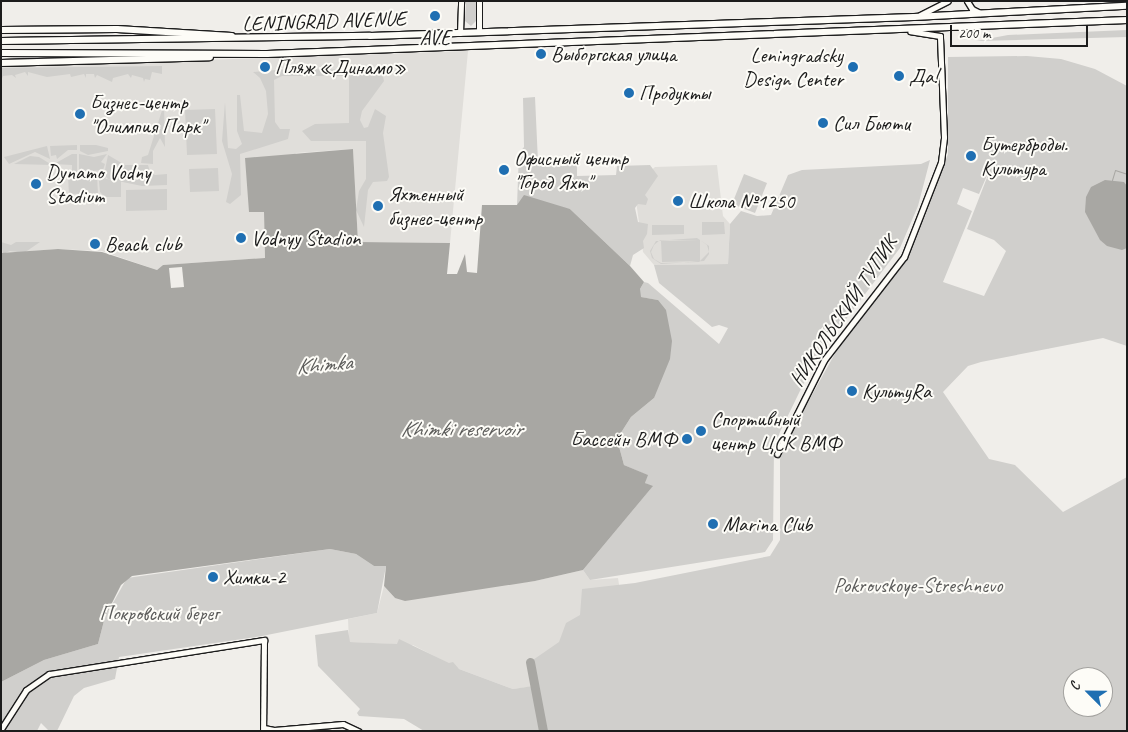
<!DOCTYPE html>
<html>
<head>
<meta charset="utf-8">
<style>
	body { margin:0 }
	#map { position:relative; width:1128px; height:732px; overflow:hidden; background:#f0eeea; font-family:Caveat,sans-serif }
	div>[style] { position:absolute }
	.built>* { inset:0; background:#e0deda }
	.green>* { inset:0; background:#d0cfcc }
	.water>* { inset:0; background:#a8a7a3 }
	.pier>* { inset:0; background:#f0eeea }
	.stream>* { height:1px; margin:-0.5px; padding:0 0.5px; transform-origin:0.5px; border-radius:0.5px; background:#a8a7a3 }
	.river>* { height:9px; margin:-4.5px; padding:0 4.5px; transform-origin:4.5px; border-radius:4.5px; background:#a8a7a3 }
	.roads { filter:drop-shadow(1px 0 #1c1c1c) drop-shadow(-1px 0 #1c1c1c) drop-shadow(0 1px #1c1c1c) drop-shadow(0 -1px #1c1c1c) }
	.minor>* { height:5px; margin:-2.5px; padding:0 2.5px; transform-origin:2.5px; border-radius:2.5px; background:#fdfcf7 }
	.major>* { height:6px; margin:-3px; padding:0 3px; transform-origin:3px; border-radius:3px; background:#fdfcf7 }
	.dots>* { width:14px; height:14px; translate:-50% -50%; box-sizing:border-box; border:2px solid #fdfcf7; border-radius:50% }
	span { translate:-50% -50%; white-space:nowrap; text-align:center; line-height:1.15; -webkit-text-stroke:4px #fdfcf7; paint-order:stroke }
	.street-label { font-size:21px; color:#1c1c1c }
	.poi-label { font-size:21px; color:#1c1c1c }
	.left { translate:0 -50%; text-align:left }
	.right { translate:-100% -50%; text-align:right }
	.park-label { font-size:21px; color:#5b5b5a }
	.water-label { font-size:22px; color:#5b5b59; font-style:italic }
	.frame { position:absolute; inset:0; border:2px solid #1c1c1c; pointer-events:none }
	.north { position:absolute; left:1063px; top:667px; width:50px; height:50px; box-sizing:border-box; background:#fdfcf7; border:1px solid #a3a29f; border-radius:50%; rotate:293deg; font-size:14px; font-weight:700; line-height:20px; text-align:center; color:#1c1c1c }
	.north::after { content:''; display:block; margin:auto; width:18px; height:22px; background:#1f6fb2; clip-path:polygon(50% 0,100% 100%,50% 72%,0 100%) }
	.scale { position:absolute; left:950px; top:25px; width:138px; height:22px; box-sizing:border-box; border:2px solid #1c1c1c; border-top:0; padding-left:6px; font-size:15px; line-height:18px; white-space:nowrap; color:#1c1c1c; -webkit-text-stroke:4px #fdfcf7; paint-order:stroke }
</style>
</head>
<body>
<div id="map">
	<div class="built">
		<div style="clip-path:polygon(468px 51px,450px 243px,358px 242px,353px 149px,296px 153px,249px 212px,264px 212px,265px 258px,163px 265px,157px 270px,102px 251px,58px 249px,1px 253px,1px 67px)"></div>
		<div style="clip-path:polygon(717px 165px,723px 216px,730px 224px,728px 264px,654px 265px,643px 252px,634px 186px,655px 167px)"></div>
		<div style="clip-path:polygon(583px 570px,590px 580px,618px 578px,630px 656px,550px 684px,513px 689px,459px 669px,413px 645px,349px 642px,348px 619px,377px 613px,384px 586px,395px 598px,535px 581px)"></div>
	</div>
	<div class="green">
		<div style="clip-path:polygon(466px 1px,476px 1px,476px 21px,471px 26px,465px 21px)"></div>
		<div style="clip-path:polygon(1127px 30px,1127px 37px,976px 41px,1008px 35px)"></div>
		<div style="clip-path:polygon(evenodd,1027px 56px,1061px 59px,1095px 69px,1127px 86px,1127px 346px,1103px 338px,981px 362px,968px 366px,943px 392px,989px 459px,1015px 465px,1063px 512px,1127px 477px,1127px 731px,424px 731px,404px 719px,359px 716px,357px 713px,360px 709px,318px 666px,315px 635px,348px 630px,350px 642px,397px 644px,399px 639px,449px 663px,453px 662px,459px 669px,513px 689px,533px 686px,530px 662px,559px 642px,566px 623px,580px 615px,582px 589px,635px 583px,770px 556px,780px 540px,780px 459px,789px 436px,837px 350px,903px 264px,925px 216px,948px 154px,948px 57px,1027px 56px,995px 157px,967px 229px,994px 240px,1006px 251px,984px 296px,943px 282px,972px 211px,957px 204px,963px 188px,979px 194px,995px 157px,1027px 56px,1073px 677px,1103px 677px,1103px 707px,1073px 707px,1073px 677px)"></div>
		<div style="clip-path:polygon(162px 66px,162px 74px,152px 72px,150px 80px,145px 79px,144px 82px,143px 78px,132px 75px,131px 78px,128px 74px,113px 78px,112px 82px,97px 75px,95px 78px,94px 74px,86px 74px,86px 78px,84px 74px,71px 77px,70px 74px,47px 77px,28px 72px,28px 76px,25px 72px,15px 75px,16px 78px,12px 75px,3px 76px,1px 81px,1px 68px)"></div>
		<div style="clip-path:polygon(286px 69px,373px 70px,382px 73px,384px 81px,362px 111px,360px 120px,364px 128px,368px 127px,375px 109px,386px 116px,383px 133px,389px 177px,387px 181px,373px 182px,368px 190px,364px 227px,356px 210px,359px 191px,366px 179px,366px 141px,311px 141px,302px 131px,315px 124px,349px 123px,349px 76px,282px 76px,274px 80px,275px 122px,280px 129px,290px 129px,288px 139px,240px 154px,241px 195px,230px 204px,226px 202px,232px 174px,222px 141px,225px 102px,228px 148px,236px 149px,242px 144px,237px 131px,237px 95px,240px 95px,244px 131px,262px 133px,268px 114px,266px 91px,260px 78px,253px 72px)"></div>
		<div style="clip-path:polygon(535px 97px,538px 162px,570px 161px,577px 165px,577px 176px,616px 175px,617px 166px,650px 165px,658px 176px,645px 195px,648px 199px,646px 205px,638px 204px,635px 208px,638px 222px,648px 224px,647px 234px,643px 241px,644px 248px,633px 255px,630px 266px,570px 209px,517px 205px,519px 153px,524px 147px,523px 98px)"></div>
		<div style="clip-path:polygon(164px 104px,165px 147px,160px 138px,153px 151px,153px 164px,141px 163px,142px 157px,148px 155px)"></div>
		<div style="clip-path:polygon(215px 109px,217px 154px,187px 155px,185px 110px)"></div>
		<div style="clip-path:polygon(77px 145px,77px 150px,68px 150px,57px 159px,56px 155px,51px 156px,50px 146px)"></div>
		<div style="clip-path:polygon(80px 145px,96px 145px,108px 148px,108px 151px,88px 155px,80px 151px)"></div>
		<div style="clip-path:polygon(47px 146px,50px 159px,35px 152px,9px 164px,4px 157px)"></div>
		<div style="clip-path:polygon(72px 154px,77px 154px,77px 172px,72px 172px,72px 165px,54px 164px)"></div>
		<div style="clip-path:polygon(79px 154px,94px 157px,107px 154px,101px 162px,105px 164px,103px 170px,79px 172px)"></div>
		<div style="clip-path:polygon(108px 155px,125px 165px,148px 165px,150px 172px,155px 175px,167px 174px,167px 185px,142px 186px,108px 179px,104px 175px)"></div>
		<div style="clip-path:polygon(30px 156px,39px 157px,52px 165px,14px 164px)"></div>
		<div style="clip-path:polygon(930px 160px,918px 206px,900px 248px,815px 360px,780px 432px,774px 448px,773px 540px,765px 552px,590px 580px,583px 570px,652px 487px,645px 483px,647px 475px,624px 465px,617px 439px,631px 417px,654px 398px,658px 300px,640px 297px,640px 289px,644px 282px,648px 283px,719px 344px,728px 328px,719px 325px,712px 327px,659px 283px,654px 265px,728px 264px,730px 224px,741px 211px,757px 216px,771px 215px,788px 175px,802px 170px,921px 164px)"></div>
		<div style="clip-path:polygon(218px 168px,219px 191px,190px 192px,189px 169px)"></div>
		<div style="clip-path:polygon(98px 171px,103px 171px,106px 179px,121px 181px,121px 197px,105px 197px,100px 192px)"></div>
		<div style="clip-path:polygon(744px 174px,767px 183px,755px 213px,732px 204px)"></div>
		<div style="clip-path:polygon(97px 176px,98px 193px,69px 194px,68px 177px)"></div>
		<div style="clip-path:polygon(167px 189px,167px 210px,126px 211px,126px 190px)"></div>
		<div style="clip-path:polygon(702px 222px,724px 222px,725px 234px,702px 235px)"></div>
		<div style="clip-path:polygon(652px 225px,684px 225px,684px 234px,652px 235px)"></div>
		<div style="clip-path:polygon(evenodd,697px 238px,709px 246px,709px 254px,704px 261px,661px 264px,652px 258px,650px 251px,656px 241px,697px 238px,660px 240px,699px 240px,661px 241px,662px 262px,700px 261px,700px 240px,707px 245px,709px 252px,699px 262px,661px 263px,654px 259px,651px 252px,654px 245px,660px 240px)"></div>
		<div style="clip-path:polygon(1px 242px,11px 245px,16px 242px,40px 242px,24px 253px,10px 251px,3px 254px)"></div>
		<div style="clip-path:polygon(330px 549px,356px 554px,374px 566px,386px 566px,377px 613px,262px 636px,119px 657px,115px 679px,84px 688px,74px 696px,57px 731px,49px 731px,41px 723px,37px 731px,1px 731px,1px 682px,44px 660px,98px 644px,105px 617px,127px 578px)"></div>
	</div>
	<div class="water">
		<div style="clip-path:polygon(353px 149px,358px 242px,450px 243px,447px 274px,457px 274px,465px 254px,467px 272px,477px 273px,482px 205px,517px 205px,524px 195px,570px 209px,630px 266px,644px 282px,640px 289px,641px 297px,658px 300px,666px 310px,672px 341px,670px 359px,654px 398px,631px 417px,617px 439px,624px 465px,648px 475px,645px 483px,653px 486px,583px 570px,535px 581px,405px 601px,395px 598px,384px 586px,386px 566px,374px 566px,356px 554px,330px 549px,132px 576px,121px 585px,105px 617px,98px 644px,44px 660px,1px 682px,1px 253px,58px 249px,102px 252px,157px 270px,163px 265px,265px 258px,264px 212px,249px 212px,245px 158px)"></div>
		<div style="clip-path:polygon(1105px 180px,1124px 182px,1127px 186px,1127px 248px,1122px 250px,1107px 246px,1100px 240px,1085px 212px,1086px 197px,1091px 187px)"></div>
	</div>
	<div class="pier">
		<div style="clip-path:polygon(182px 267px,184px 287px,171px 288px,169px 268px)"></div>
	</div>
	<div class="stream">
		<div style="left:1112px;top:180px;width:10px;rotate:-73deg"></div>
		<div style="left:1115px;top:170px;width:13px;rotate:18deg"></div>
	</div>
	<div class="river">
		<div style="left:530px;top:662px;width:70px;rotate:79.3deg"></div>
	</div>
	<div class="roads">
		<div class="minor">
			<div style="left:967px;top:1px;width:9px;rotate:58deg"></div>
			<div style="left:972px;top:9px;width:9px;rotate:27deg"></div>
			<div style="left:920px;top:15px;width:31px;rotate:-27deg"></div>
			<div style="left:479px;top:32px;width:31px;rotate:-90deg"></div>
			<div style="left:460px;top:33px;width:32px;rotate:-88deg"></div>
			<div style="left:777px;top:454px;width:105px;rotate:-63.4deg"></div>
			<div style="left:824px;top:360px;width:130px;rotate:-52.2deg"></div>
			<div style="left:904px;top:257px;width:102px;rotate:-68.7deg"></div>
			<div style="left:941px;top:162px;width:25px;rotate:-83deg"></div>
			<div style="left:944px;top:137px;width:101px;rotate:-92.3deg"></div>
			<div style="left:940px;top:36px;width:30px;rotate:-171deg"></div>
			<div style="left:264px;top:728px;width:10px;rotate:11deg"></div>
			<div style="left:274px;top:730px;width:69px;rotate:-5deg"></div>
			<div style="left:343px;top:724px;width:17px;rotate:25deg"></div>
			<div style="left:1px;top:729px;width:46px;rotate:-57.3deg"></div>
			<div style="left:26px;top:690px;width:28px;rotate:-35deg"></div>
			<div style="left:49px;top:674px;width:218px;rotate:-9deg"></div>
			<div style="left:264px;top:640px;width:91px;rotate:90.6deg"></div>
		</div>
		<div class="major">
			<div style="left:1px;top:30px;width:116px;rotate:-0.5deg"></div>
			<div style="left:117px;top:29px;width:115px;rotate:3.5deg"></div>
			<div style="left:1px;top:41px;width:369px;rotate:-0.8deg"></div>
			<div style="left:370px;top:36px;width:544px;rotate:-2deg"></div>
			<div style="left:914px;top:17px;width:213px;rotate:-3deg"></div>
			<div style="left:1px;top:53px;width:266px;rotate:0.2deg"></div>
			<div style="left:267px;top:54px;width:861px;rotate:-2.26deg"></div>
			<div style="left:1px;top:63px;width:209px;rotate:-1.6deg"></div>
		</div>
	</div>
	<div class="dots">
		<div style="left:435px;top:16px;background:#1f6fb2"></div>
		<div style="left:541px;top:54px;background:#1f6fb2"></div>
		<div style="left:265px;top:67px;background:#1f6fb2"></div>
		<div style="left:853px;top:67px;background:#1f6fb2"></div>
		<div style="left:899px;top:76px;background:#1f6fb2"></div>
		<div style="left:629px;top:93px;background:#1f6fb2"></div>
		<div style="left:80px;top:114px;background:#1f6fb2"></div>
		<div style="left:823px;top:123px;background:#1f6fb2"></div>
		<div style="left:971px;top:156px;background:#1f6fb2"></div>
		<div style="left:504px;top:170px;background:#1f6fb2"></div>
		<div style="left:36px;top:184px;background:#1f6fb2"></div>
		<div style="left:678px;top:201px;background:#1f6fb2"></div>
		<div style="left:378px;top:206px;background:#1f6fb2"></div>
		<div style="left:241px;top:238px;background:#1f6fb2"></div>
		<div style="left:95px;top:244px;background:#1f6fb2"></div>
		<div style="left:852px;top:391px;background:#1f6fb2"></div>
		<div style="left:701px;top:431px;background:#1f6fb2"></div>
		<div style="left:687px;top:439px;background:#1f6fb2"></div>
		<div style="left:713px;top:524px;background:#1f6fb2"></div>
		<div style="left:213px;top:577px;background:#1f6fb2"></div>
	</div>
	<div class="street-label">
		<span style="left:324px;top:21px;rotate:-2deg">LENINGRAD AVENUE</span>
		<span style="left:843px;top:311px;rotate:-56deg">НИКОЛЬСКИЙ ТУПИК</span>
	</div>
	<div class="poi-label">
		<span style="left:435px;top:37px">AVE</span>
		<span class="left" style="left:551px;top:54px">Выборгская улица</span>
		<span class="right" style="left:843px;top:67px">Leningradsky<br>Design Center</span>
		<span class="left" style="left:275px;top:67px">Пляж «Динамо»</span>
		<span class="left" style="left:909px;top:76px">Да!</span>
		<span class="left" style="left:639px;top:93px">Продукты</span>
		<span class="left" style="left:90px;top:114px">Бизнес-центр<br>"Олимпия Парк"</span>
		<span class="left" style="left:833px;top:123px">Сил Бьюти</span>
		<span class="left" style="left:981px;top:156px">Бутерброды.<br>Культура</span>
		<span class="left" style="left:514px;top:170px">Офисный центр<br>"Город Яхт"</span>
		<span class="left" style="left:46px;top:184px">Dynamo Vodny<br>Stadium</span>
		<span class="left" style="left:388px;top:206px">Яхтенный<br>бизнес-центр</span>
		<span class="left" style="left:688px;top:201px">Школа №1250</span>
		<span class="left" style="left:251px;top:238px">Vodnyy Stadion</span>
		<span class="left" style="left:105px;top:244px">Beach club</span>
		<span class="left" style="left:862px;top:391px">КультуRа</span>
		<span class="left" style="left:711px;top:431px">Спортивный<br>центр ЦСК ВМФ</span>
		<span class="right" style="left:677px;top:439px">Бассейн ВМФ</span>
		<span class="left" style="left:723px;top:524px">Marina Club</span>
		<span class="left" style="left:223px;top:577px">Химки-2</span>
	</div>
	<div class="park-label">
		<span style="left:918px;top:585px">Pokrovskoye-Streshnevo</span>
		<span style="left:159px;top:613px">Покровский берег</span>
	</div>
	<div class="water-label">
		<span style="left:324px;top:365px;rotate:-5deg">Khimka</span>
		<span style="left:461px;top:430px">Khimki reservoir</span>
	</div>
	<div class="frame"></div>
	<div class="north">С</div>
	<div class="scale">200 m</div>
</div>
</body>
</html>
